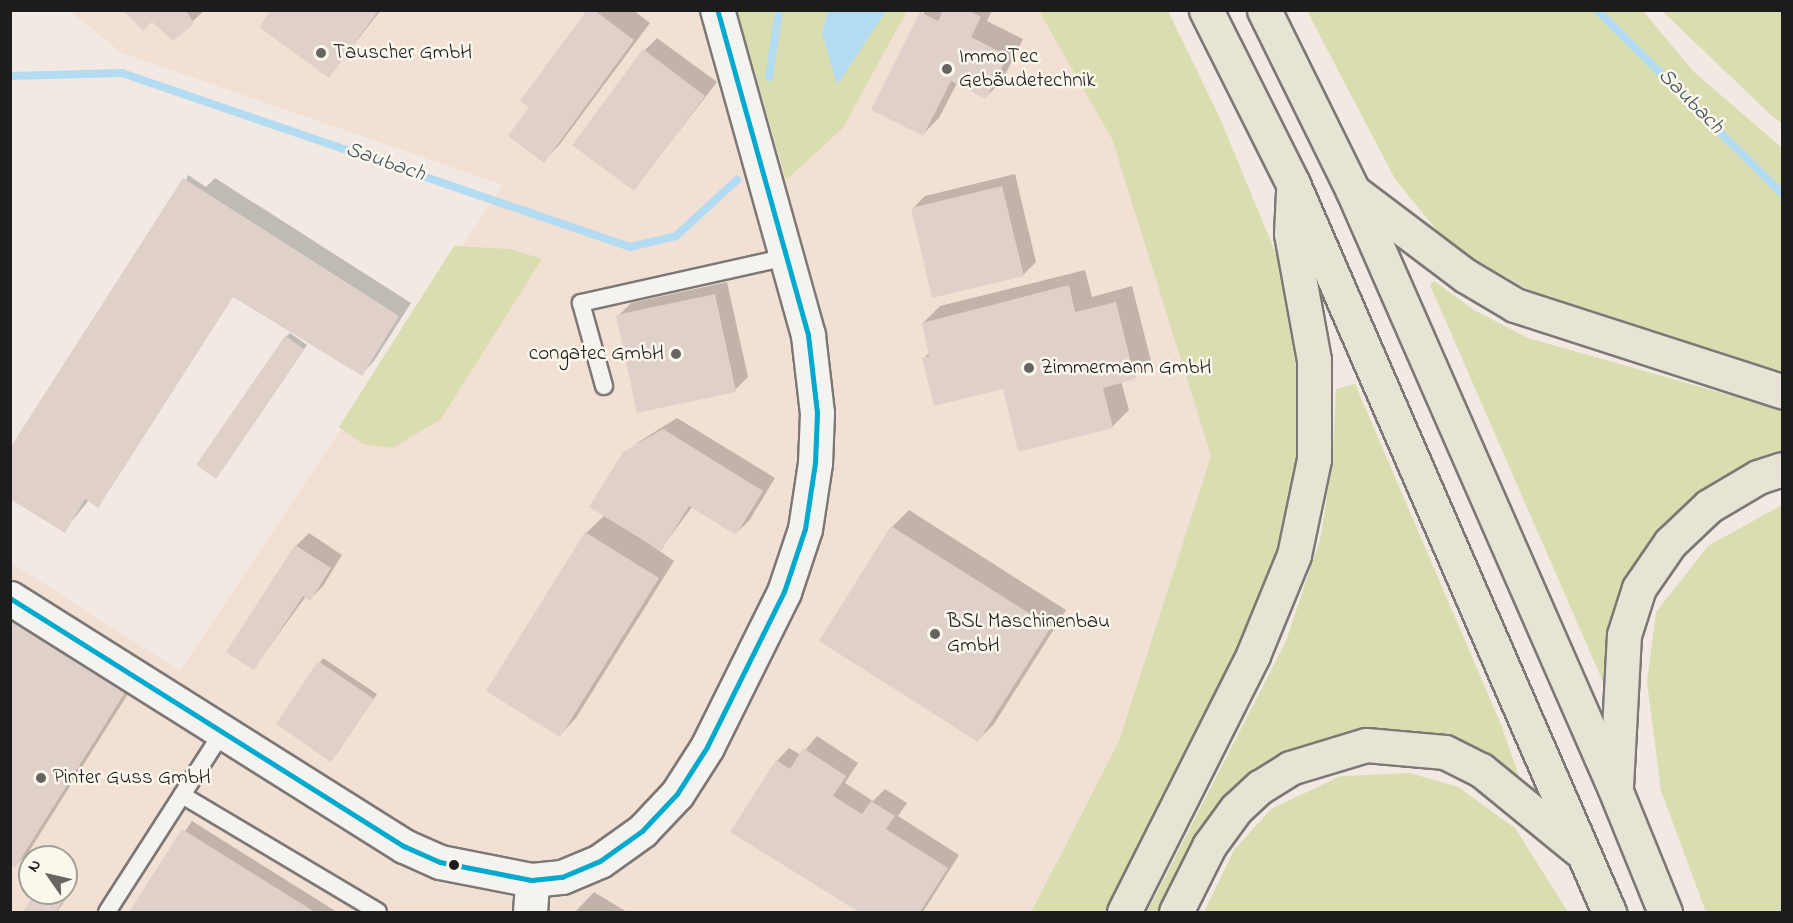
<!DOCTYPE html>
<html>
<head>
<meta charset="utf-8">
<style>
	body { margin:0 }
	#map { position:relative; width:1793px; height:923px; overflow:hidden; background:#f1e9e2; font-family:"Indie Flower",sans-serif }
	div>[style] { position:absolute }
	.built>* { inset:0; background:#f2e0d4 }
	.green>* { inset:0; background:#daddaf }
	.water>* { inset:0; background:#b3dcf3 }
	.shadow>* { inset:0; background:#0003 }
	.stream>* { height:8px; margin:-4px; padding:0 4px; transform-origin:4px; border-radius:4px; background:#b3dcf3 }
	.building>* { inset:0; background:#dfd1c9 }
	.roads { filter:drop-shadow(2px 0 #7c7875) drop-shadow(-2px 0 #7c7875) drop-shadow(0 2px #7c7875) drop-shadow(0 -2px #7c7875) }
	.service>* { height:16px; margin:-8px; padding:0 8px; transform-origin:8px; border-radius:8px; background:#f5f3ef }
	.minor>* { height:33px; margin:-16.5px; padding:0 16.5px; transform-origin:16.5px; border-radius:16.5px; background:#f5f3ef }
	.motorway>* { height:33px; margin:-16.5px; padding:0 16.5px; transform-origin:16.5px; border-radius:16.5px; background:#e8e4d5 }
	.bus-1>* { height:4.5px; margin:-2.25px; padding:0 2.25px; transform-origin:2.25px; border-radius:2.25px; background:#00a9ce }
	.dots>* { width:16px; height:16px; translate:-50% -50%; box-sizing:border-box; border:3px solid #fbf7ec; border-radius:50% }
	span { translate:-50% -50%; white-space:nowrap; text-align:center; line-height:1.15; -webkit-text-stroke:5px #fbf7ec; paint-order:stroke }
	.poi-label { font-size:21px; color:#1c1c1c }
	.left { translate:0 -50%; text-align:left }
	.right { translate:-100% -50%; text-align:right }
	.water-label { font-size:22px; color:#41545f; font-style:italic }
	.frame { position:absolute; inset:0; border:12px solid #1c1c1c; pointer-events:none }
	.north { position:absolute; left:18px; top:845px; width:60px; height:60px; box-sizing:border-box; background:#fbf7ec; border:2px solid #a29f99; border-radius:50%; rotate:304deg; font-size:16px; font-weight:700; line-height:24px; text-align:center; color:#1c1c1c }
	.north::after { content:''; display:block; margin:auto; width:21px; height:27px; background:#676461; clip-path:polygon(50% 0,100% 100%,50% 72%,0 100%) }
</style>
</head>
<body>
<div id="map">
	<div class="built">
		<div style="clip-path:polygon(evenodd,70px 11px,737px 11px,786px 179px,843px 128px,907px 11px,1039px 11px,1112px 139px,1211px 456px,1119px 741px,1030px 912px,11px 912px,10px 562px,180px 671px,503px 185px,122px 53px,70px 11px,30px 857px,66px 857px,66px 893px,30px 893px,30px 857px)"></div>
	</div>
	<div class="green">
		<div style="clip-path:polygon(737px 11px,907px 11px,843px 128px,786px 180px)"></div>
		<div style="clip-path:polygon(1039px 11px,1168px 11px,1219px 116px,1277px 256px,1298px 378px,1297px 458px,1272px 569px,1220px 687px,1106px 912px,1031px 912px,1119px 741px,1211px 456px,1112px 139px)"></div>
		<div style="clip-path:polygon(1307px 11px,1643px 11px,1694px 72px,1782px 148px,1782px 371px,1647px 333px,1538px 295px,1448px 244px,1395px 179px)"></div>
		<div style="clip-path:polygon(1662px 11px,1782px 11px,1782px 124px,1771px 115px)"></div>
		<div style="clip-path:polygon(454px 246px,510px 249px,542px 259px,441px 419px,393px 448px,363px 444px,339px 427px)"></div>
		<div style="clip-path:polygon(1434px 281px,1474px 310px,1528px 338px,1782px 410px,1782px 462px,1681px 522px,1610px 680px,1604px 684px,1430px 285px)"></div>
		<div style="clip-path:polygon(1355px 384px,1502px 727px,1519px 777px,1483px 754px,1350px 735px,1306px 746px,1263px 769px,1163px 912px,1147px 912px,1286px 641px,1321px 536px,1333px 454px,1336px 389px)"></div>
		<div style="clip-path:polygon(1782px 505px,1782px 912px,1706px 912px,1661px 791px,1647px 682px,1656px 612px,1708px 546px)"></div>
		<div style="clip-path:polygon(1410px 773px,1458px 787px,1515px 828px,1568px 912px,1204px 912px,1234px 850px,1271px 809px,1341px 776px)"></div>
	</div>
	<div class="water">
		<div style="clip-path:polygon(828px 11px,886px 11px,837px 85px,822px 33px)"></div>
	</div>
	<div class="shadow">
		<div style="clip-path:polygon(125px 10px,205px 10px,173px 39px,152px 21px)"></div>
		<div style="clip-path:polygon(273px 10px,381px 10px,329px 76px)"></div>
		<div style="clip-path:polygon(588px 10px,633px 10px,650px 23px,560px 144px,544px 161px,531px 107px)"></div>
		<div style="clip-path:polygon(924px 10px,992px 10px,987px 21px,1023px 39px,1002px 81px,986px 97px,957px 83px,939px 118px,923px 134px)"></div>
		<div style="clip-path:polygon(657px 38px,717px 82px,634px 189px,645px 50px)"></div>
		<div style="clip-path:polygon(1015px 174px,1036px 262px,1023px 275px,912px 209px,925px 196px)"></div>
		<div style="clip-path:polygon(188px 175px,206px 187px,215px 178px,411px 303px,374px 361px,362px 374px,234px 295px,101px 502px,89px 500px,64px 531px)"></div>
		<div style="clip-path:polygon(1085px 270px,1092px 297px,1132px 286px,1151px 361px,1134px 378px,1121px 381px,1129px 410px,1112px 427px,924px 358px,930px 352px,923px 323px,940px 306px)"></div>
		<div style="clip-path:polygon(727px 282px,748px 377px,735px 390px,618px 316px,631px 303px)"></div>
		<div style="clip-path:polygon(290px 333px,307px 345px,220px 473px,286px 337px)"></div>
		<div style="clip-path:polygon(677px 418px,775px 478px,749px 521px,736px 533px,692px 507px,661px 549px,622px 525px,674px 561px,576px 718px,560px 735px,586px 533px,605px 515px,624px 453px,670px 427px,632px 446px)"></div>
		<div style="clip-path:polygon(909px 510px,1066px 610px,994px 724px,978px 740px,821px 641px,892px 527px)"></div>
		<div style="clip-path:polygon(309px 533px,342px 555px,323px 586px,310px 599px,306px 596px,254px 668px,296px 546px)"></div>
		<div style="clip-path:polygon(10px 597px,138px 678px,28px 853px,15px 866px,10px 864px)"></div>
		<div style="clip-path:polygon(323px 658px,377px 694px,335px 756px,278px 724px)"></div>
		<div style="clip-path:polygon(817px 736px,858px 763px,845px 783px,873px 801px,885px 789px,907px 803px,898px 816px,959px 855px,923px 912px,862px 912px,732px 831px,777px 761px,789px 748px,801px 755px)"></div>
		<div style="clip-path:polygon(192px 821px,337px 912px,131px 912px)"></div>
		<div style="clip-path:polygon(66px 886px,72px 890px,57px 912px,24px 912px,37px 893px,66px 893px)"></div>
		<div style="clip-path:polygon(594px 892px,627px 912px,575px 912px)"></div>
	</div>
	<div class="stream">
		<div style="left:1597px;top:10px;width:261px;rotate:44.8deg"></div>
		<div style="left:10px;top:76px;width:112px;rotate:-1.5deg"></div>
		<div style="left:122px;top:73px;width:537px;rotate:18.91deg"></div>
		<div style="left:630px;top:247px;width:47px;rotate:-13.4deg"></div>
		<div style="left:676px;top:236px;width:83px;rotate:-42.6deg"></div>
		<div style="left:769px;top:77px;width:68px;rotate:-81.5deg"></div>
	</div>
	<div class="building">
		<div style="clip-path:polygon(123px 10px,186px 10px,194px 24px,173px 41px,152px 22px,143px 31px)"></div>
		<div style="clip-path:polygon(271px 10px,379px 10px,329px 78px,259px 27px)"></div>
		<div style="clip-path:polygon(587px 10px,594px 10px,634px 40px,544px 163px,508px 136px,529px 107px,520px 101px)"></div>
		<div style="clip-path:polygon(943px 10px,968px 10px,981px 17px,971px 37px,1008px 56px,986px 99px,951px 81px,923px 136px,871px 110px,920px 12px,938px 21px)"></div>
		<div style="clip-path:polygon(643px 49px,705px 96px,634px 191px,572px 145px)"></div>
		<div style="clip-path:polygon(183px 178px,399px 316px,362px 376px,233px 297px,98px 508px,85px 499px,65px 533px,10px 499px,10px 448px)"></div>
		<div style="clip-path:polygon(1002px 186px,1024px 276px,932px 298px,911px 208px)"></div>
		<div style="clip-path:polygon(1069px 285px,1075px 312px,1116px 302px,1135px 379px,1103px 388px,1113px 428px,1018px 452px,1003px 389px,934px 406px,922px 358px,929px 356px,922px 323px)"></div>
		<div style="clip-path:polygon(715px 294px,736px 392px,637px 413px,616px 315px)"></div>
		<div style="clip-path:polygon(285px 336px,304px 349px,216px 479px,196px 465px)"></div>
		<div style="clip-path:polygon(663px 429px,763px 491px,736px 535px,689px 506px,661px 551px,589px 507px,623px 452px)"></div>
		<div style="clip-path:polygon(891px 526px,1051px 627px,978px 742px,819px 641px)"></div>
		<div style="clip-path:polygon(585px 532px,659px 578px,560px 737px,486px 691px)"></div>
		<div style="clip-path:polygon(295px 545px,331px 568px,310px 601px,303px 596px,254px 670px,226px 652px)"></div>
		<div style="clip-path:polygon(10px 618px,126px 691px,15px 868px,10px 865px)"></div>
		<div style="clip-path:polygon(318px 661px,374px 699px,331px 762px,276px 724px)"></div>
		<div style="clip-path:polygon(803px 748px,846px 776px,833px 796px,862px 814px,871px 801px,895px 816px,886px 829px,948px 868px,920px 912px,859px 912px,730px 832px,776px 760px,790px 769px)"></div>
		<div style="clip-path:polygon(182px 829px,315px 912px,129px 912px)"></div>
		<div style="clip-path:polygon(35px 893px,55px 893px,64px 899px,56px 912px,23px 912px)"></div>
	</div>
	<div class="roads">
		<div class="service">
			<div style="left:604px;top:386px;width:86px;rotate:-105.5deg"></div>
			<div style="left:581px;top:303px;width:210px;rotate:-12.6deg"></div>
			<div style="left:182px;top:795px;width:228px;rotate:30.8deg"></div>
			<div style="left:107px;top:912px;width:213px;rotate:-57.3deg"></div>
		</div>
		<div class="minor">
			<div style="left:10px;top:598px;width:466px;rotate:32.2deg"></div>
			<div style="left:404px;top:846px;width:39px;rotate:24deg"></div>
			<div style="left:440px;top:862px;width:94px;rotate:11.1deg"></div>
			<div style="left:532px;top:880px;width:30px;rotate:-6deg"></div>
			<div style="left:562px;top:877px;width:41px;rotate:-22.8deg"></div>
			<div style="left:600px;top:861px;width:52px;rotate:-35.5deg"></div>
			<div style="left:642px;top:831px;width:51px;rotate:-46.6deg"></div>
			<div style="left:677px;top:794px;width:56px;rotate:-57.4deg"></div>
			<div style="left:707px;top:747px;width:173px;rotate:-63.6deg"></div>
			<div style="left:784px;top:592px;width:66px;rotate:-71.6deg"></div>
			<div style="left:805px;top:529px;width:67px;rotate:-81.4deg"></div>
			<div style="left:815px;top:463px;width:50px;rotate:-87.7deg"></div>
			<div style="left:817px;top:413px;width:79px;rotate:-96.6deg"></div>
			<div style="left:808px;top:335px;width:337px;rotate:-105.6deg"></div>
			<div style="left:530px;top:912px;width:32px;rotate:-86deg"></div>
		</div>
		<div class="motorway">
			<div style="left:1206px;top:10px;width:195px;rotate:63.4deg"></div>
			<div style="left:1293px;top:184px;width:794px;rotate:66.54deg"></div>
			<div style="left:1264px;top:10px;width:199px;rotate:63.8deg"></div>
			<div style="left:1352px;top:189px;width:655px;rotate:66.33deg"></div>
			<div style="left:1615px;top:789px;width:133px;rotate:67.9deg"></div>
			<div style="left:1353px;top:191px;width:141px;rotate:37deg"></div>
			<div style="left:1466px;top:276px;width:57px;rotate:30.6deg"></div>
			<div style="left:1515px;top:305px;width:281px;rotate:17.9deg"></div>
			<div style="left:1616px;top:787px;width:152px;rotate:-87deg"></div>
			<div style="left:1624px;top:635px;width:49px;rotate:-72.3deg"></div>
			<div style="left:1639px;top:588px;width:55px;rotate:-55.4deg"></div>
			<div style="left:1670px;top:543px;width:54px;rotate:-43.5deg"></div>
			<div style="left:1709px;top:506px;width:57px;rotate:-30.6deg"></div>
			<div style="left:1758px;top:477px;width:25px;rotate:-18deg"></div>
			<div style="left:1124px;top:912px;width:288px;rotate:-63.3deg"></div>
			<div style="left:1253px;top:655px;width:108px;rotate:-67.7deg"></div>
			<div style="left:1294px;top:555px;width:98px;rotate:-78.2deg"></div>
			<div style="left:1314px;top:459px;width:99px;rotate:-90deg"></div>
			<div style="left:1314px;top:360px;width:128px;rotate:-100.3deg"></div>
			<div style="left:1291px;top:234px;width:42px;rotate:-87.3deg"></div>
			<div style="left:1176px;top:912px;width:74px;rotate:-63.4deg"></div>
			<div style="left:1209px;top:846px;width:46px;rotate:-53.9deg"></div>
			<div style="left:1236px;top:809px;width:33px;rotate:-43deg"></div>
			<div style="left:1260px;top:787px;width:36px;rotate:-32deg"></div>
			<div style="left:1290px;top:768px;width:79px;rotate:-16.8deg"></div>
			<div style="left:1366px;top:745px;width:79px;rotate:5.1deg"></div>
			<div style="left:1445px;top:752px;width:40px;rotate:26.6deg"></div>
			<div style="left:1481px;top:770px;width:125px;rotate:39.2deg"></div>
		</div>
	</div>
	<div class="bus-1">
		<div style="left:10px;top:598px;width:466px;rotate:32.2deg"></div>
		<div style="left:404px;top:846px;width:39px;rotate:24deg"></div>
		<div style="left:440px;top:862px;width:94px;rotate:11.1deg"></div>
		<div style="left:532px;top:880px;width:30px;rotate:-6deg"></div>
		<div style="left:562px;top:877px;width:41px;rotate:-22.8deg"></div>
		<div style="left:600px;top:861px;width:52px;rotate:-35.5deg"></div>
		<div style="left:642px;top:831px;width:51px;rotate:-46.6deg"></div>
		<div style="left:677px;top:794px;width:56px;rotate:-57.4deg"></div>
		<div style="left:707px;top:747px;width:173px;rotate:-63.6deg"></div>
		<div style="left:784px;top:592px;width:66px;rotate:-71.6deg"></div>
		<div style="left:805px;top:529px;width:67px;rotate:-81.4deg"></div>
		<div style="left:815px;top:463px;width:50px;rotate:-87.7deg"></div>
		<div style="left:817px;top:413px;width:79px;rotate:-96.6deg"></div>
		<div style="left:808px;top:335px;width:337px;rotate:-105.6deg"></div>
	</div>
	<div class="dots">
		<div style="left:321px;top:53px;background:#676461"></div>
		<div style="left:947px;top:69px;background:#676461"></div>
		<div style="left:676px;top:354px;background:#676461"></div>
		<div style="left:1029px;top:368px;background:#676461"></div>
		<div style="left:935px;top:634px;background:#676461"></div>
		<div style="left:41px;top:778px;background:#676461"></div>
		<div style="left:454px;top:865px;background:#1c1c1c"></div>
	</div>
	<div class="poi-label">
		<span class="left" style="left:333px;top:53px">Tauscher GmbH</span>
		<span class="left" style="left:959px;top:69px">ImmoTec<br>Gebäudetechnik</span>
		<span class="right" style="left:664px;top:354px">congatec GmbH</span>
		<span class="left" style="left:1041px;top:368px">Zimmermann GmbH</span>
		<span class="left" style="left:947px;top:634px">BSL Maschinenbau<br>GmbH</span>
		<span class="left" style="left:53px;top:778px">Pinter Guss GmbH</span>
	</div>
	<div class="water-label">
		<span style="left:1690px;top:102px;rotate:45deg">Saubach</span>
		<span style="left:385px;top:163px;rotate:19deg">Saubach</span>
	</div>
	<div class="frame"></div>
	<div class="north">N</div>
</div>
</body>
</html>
